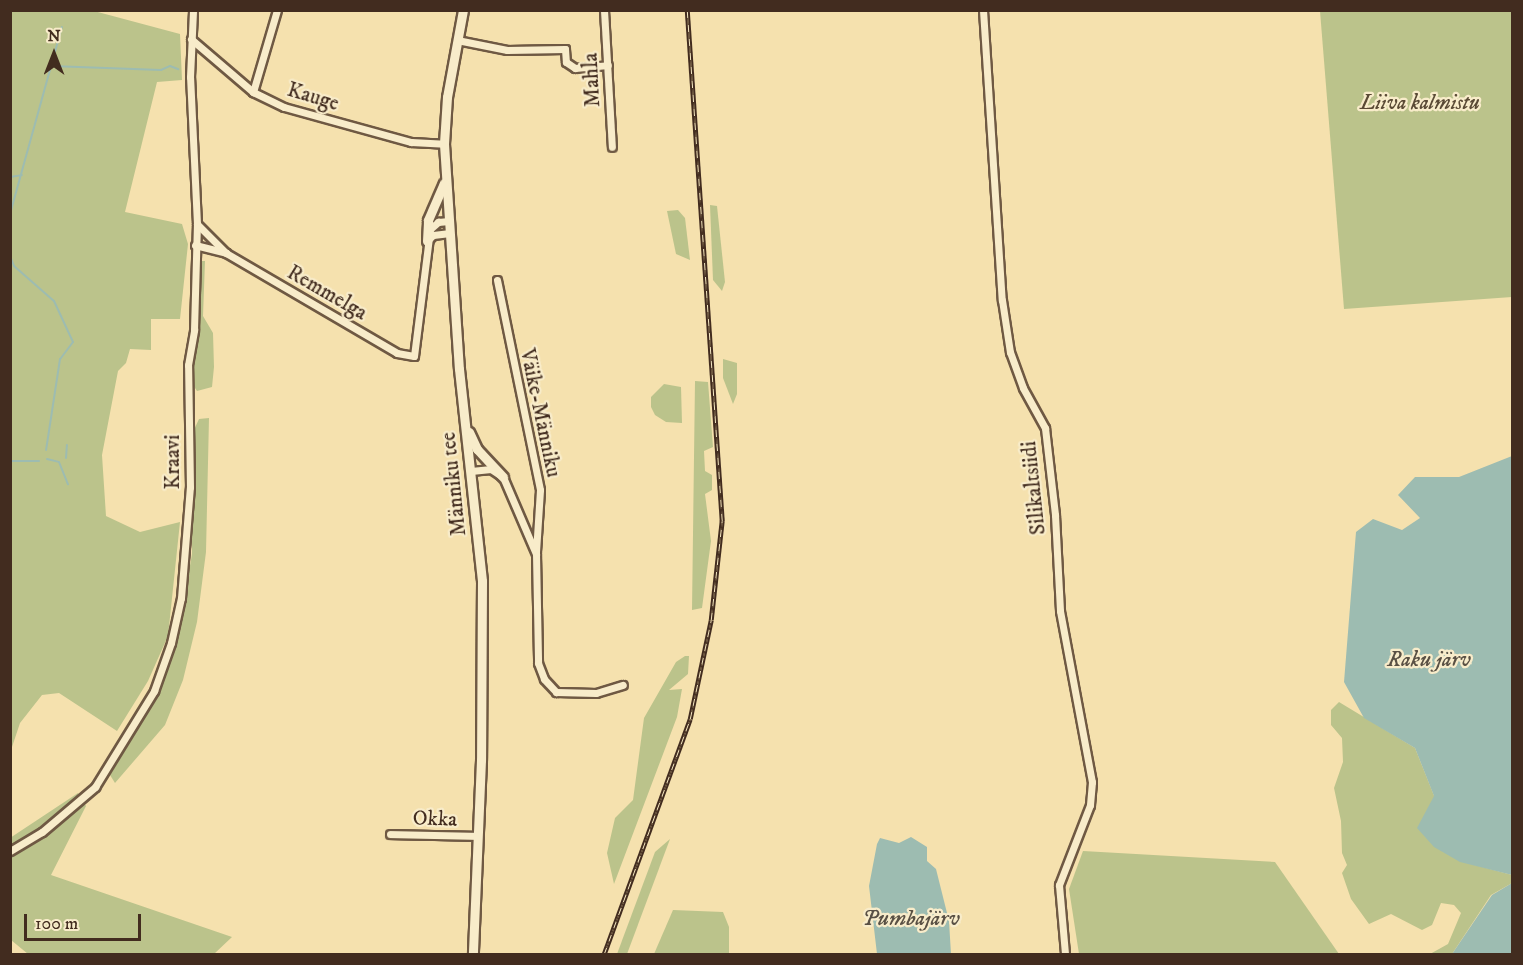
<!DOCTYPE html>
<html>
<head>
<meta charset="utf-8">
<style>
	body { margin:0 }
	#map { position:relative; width:1523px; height:965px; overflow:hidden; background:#f5e1ae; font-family:"IM FELL DW Pica",serif }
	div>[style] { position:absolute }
	.green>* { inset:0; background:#bbc38b }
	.water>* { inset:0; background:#9dbcb1 }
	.stream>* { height:2px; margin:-1px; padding:0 1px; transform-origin:1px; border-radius:1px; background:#9dbcb1 }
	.roads { filter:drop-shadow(2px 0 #6f5943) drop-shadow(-2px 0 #6f5943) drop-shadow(0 2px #6f5943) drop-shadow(0 -2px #6f5943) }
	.street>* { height:7px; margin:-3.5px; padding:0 3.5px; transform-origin:3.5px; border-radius:3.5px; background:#f8ecca }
	.secondary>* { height:9px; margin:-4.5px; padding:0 4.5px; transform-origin:4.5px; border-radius:4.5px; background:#f8ecca }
	.rail>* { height:4.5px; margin-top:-2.25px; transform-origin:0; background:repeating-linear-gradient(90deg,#f8ecca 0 7px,#422c1f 0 14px); box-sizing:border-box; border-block:2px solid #422c1f }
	span { translate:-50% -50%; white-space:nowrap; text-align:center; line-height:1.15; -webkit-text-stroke:4.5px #f8ecca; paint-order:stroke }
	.street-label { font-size:21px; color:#422c1f }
	.park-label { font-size:21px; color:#5a4a35; font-style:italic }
	.water-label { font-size:22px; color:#595044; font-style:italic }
	.frame { position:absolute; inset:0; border:12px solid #422c1f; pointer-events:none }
	.north { position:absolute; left:24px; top:24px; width:60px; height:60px; -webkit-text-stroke:4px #f8ecca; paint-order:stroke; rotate:0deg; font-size:16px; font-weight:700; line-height:24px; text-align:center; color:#422c1f }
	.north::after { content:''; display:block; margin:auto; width:21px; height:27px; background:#422c1f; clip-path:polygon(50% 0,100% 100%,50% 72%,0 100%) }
	.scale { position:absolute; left:24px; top:914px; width:117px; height:27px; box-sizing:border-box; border:3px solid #422c1f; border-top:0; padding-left:8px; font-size:18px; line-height:21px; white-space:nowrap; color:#422c1f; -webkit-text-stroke:4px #f8ecca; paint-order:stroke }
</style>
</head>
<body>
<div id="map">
	<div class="green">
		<div style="clip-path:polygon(11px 10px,94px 11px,180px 34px,182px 80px,157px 82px,125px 212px,182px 224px,188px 244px,180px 319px,151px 319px,151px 350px,130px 349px,126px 363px,118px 371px,102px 455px,106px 516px,140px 532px,180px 522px,168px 636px,148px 681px,117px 731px,59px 693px,42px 695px,20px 723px,11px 750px)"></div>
		<div style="clip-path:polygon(1320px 11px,1512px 11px,1512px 297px,1344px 309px)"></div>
		<div style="clip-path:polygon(710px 205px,717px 206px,725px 282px,722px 291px,713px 280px)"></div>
		<div style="clip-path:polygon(678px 210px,685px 218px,690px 260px,676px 254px,667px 211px)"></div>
		<div style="clip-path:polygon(200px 261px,205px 261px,203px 316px,213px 333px,214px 367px,212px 387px,197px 391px,191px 382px,191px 366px,198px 325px,196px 285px)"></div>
		<div style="clip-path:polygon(723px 359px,737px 363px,737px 394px,733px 404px,723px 378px)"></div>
		<div style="clip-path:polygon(695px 381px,708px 382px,713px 447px,704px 451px,705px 471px,712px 475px,712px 490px,705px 494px,711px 541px,702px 608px,692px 610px)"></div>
		<div style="clip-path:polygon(664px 384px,681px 387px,682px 423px,666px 422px,655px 415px,651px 407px,651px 397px)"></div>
		<div style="clip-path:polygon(209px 418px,206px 552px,197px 622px,183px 680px,165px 725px,115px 783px,110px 775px,160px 692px,177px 640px,192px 554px,192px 434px,199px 419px)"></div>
		<div style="clip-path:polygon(685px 656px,689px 656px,688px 674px,669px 690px,682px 689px,677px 717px,614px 884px,607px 853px,615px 818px,633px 800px,644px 718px,676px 662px)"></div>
		<div style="clip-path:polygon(1339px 702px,1415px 748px,1460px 861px,1512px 875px,1512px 883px,1491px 895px,1452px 954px,1430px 954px,1448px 944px,1461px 913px,1454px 905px,1441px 903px,1432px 925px,1422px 930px,1391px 914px,1369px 924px,1351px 899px,1342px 873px,1347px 865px,1342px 853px,1341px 821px,1334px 788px,1343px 762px,1342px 738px,1331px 725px,1331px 710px)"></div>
		<div style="clip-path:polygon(78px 793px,86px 806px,51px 875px,232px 937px,214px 954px,28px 954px,11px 940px,10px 838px)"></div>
		<div style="clip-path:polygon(670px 839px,627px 954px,617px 954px,655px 852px)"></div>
		<div style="clip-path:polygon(1083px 851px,1275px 862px,1339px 954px,1079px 954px,1069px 889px)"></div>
		<div style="clip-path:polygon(673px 910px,723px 912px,729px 927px,729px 954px,654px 954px)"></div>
	</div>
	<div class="water">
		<div style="clip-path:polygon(1512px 456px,1512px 875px,1460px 862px,1434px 847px,1417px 828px,1434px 796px,1415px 748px,1364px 718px,1344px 682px,1356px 532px,1373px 519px,1402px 530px,1420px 518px,1398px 495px,1415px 477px,1459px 477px)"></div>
		<div style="clip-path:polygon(911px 837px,927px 847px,927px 861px,936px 869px,949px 921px,951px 954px,877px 954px,869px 886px,877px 844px,880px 838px,899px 843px)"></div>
		<div style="clip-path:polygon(1512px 883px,1512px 954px,1452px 954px,1492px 895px)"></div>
	</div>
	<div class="stream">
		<div style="left:51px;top:66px;width:110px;rotate:2.1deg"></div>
		<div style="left:161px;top:70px;width:10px;rotate:-24deg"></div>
		<div style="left:170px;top:66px;width:9px;rotate:21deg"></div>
		<div style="left:10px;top:177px;width:12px;rotate:-9deg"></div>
		<div style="left:10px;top:214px;width:194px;rotate:-74.5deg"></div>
		<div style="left:10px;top:256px;width:11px;rotate:68deg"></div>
		<div style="left:14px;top:266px;width:53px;rotate:41.2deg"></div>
		<div style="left:54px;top:301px;width:45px;rotate:65.1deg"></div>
		<div style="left:73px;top:342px;width:21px;rotate:127deg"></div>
		<div style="left:60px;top:359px;width:92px;rotate:98.7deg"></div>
		<div style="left:66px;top:458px;width:13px;rotate:-86deg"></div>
		<div style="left:47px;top:459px;width:12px;rotate:14deg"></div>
		<div style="left:59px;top:462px;width:24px;rotate:68deg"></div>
		<div style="left:10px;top:461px;width:29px"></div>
	</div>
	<div class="roads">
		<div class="street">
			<div style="left:604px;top:10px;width:137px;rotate:86.7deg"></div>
			<div style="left:983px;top:10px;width:291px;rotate:86.3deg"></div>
			<div style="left:1002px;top:300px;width:53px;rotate:81.3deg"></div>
			<div style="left:1010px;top:352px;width:38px;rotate:70deg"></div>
			<div style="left:1023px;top:388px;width:46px;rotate:61.2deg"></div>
			<div style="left:1045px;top:428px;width:88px;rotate:83.4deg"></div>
			<div style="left:1055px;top:515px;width:96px;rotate:87deg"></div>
			<div style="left:1060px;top:611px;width:174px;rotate:79.4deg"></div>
			<div style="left:1092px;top:782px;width:23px;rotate:95deg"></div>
			<div style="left:1090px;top:805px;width:86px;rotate:111.2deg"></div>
			<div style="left:1059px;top:885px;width:69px;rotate:85deg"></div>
			<div style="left:191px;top:39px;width:82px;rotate:40.5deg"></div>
			<div style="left:253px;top:92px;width:34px;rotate:26deg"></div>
			<div style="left:284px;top:107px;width:132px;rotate:15.4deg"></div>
			<div style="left:411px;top:142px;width:33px;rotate:3deg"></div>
			<div style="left:457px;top:40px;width:51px;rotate:11.3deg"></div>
			<div style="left:507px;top:50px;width:58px;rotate:-1deg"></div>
			<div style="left:565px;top:49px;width:13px;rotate:86deg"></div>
			<div style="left:566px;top:62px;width:11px;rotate:34deg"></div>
			<div style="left:575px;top:68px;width:33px;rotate:-5deg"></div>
			<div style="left:253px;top:92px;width:85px;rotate:-73.7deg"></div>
			<div style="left:197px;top:224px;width:41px;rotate:45deg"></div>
			<div style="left:427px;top:241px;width:8px;rotate:-45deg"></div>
			<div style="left:433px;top:235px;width:17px;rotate:-7deg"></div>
			<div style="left:195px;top:245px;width:32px;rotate:14deg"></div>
			<div style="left:226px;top:253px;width:198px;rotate:30.3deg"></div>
			<div style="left:397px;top:353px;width:17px;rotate:10deg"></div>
			<div style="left:414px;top:356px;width:128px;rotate:-82.8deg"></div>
			<div style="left:430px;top:229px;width:11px;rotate:-41deg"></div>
			<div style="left:438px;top:222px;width:11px;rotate:-5deg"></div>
			<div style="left:497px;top:280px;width:214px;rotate:78.4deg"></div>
			<div style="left:540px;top:490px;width:62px;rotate:93.7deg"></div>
			<div style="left:471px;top:471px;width:20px;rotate:-6deg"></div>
			<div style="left:491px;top:469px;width:14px;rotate:34deg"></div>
			<div style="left:503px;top:477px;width:84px;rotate:66.8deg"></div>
			<div style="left:536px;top:554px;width:109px;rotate:88.9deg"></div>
			<div style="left:538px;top:663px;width:17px;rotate:69deg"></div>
			<div style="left:544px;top:679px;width:18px;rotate:47deg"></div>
			<div style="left:556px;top:692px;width:40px;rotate:1.4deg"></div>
			<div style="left:596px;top:693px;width:28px;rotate:-17deg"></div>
			<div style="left:390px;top:834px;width:88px;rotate:1.3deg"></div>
			<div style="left:10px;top:851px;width:37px;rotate:-31deg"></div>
			<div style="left:42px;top:832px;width:70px;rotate:-40.3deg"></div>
			<div style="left:95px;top:787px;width:113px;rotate:-58.4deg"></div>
			<div style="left:154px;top:691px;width:51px;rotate:-70.5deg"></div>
			<div style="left:171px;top:643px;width:46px;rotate:-77.5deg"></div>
			<div style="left:181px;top:598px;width:111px;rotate:-85.4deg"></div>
			<div style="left:190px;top:487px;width:122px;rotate:-90.9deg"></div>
			<div style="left:188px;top:365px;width:36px;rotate:-80deg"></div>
			<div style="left:194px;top:330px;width:106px;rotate:-88.4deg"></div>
			<div style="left:197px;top:224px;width:147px;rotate:-92.7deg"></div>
			<div style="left:190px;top:77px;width:67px;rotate:-87.4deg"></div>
		</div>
		<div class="secondary">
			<div style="left:463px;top:10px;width:88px;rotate:100.4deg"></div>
			<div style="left:447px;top:97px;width:47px;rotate:93.7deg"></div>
			<div style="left:444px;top:144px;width:225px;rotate:86.2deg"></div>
			<div style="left:459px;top:369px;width:213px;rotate:83.8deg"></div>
			<div style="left:482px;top:581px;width:179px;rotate:90.3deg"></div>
			<div style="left:481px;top:760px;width:194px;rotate:92.4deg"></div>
			<div style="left:427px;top:241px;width:21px;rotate:-87deg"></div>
			<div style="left:428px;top:220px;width:40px;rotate:-66.6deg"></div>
			<div style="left:469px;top:432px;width:19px;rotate:65deg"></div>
			<div style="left:477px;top:449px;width:38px;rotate:47deg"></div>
		</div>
	</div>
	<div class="rail">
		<div style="left:604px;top:954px;width:250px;rotate:-69.9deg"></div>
		<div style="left:690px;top:719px;width:101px;rotate:-78deg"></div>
		<div style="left:711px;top:620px;width:100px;rotate:-83.7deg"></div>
		<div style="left:722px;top:521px;width:512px;rotate:-93.92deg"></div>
	</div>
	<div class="street-label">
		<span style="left:592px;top:80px;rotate:-93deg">Mahla</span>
		<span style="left:313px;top:97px;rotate:17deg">Kauge</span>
		<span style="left:327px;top:293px;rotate:30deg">Remmelga</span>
		<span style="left:540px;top:413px;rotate:78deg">Väike-Männiku</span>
		<span style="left:173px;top:462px;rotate:-90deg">Kraavi</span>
		<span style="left:454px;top:484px;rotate:-96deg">Männiku tee</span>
		<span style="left:1034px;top:488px;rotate:-96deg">Silikaltsiidi</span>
		<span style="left:435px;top:819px;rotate:2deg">Okka</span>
	</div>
	<div class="park-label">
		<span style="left:1420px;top:103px">Liiva kalmistu</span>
	</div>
	<div class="water-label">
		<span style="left:1429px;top:660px">Raku järv</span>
		<span style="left:911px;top:919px">Pumbajärv</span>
	</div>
	<div class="frame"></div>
	<div class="north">N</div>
	<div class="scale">100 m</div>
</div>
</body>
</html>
